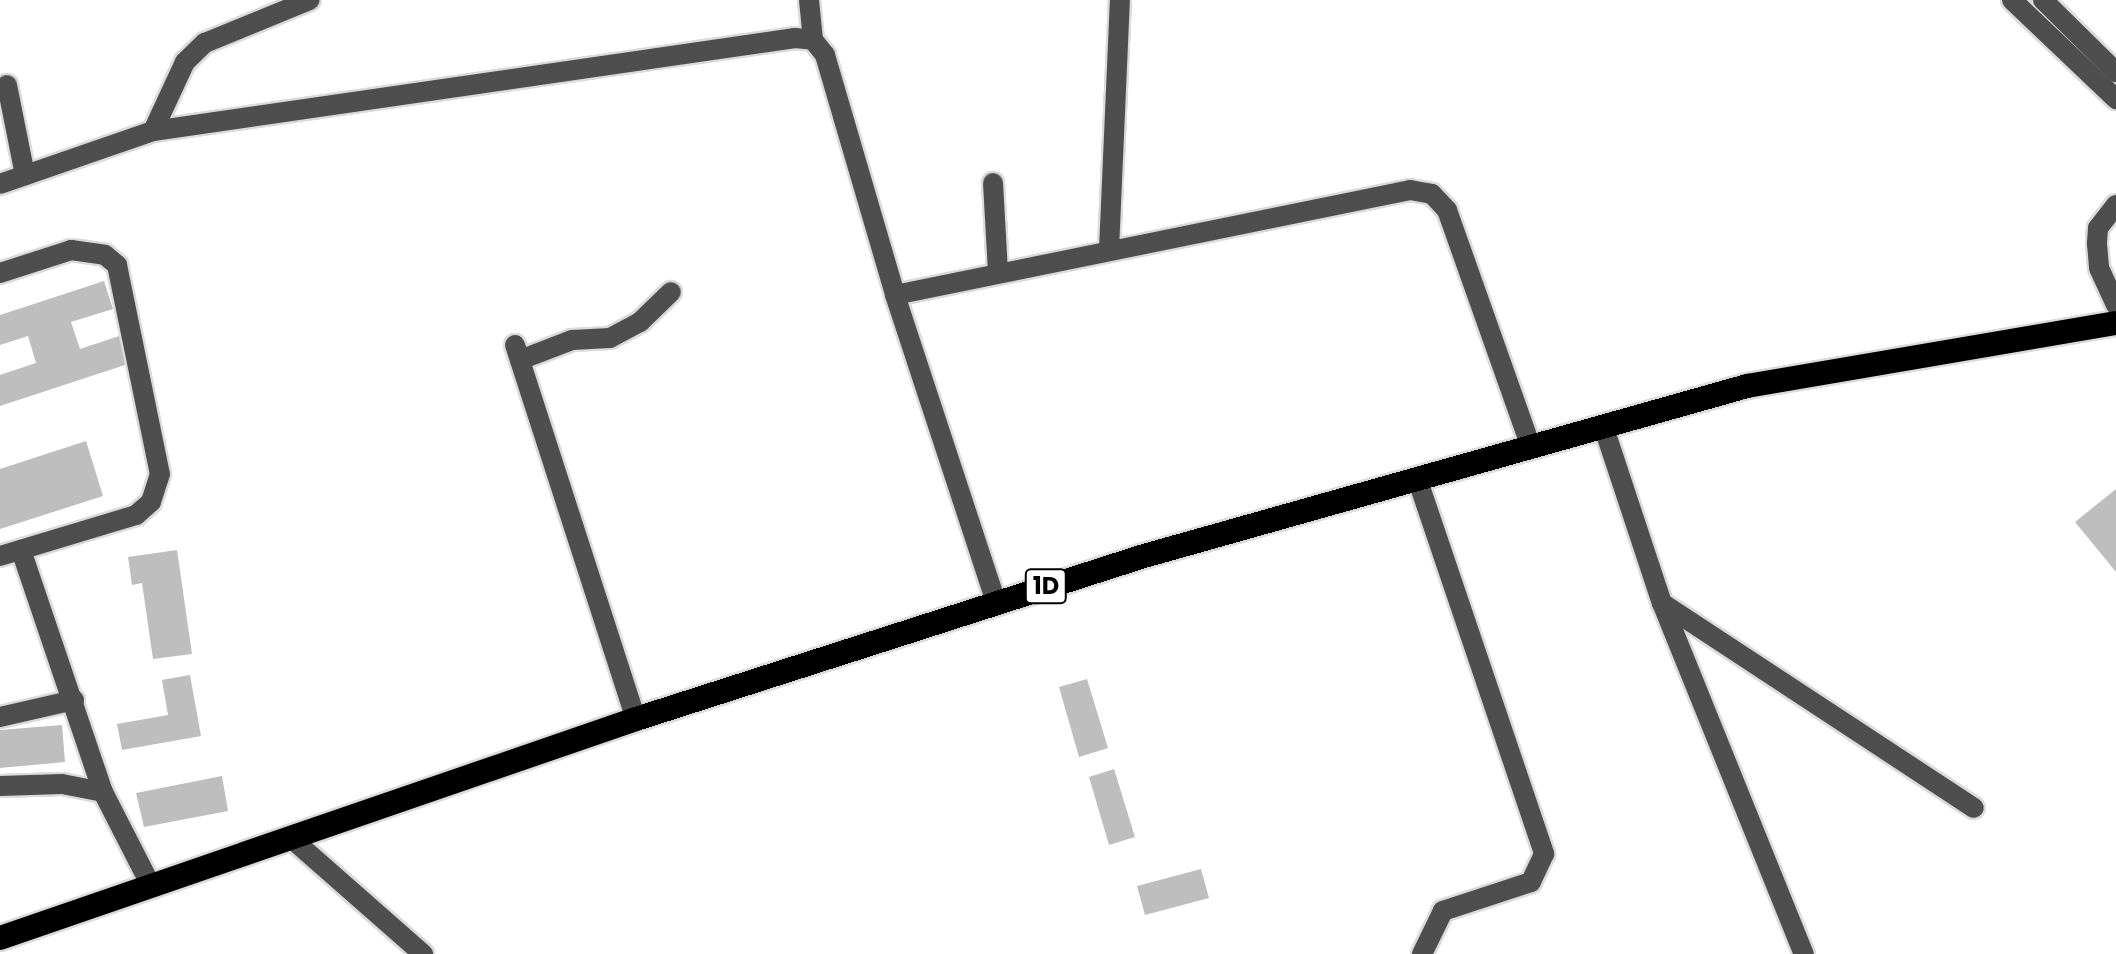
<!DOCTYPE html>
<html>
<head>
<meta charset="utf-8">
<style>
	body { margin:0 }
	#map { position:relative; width:2116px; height:954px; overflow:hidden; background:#fff; font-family:Poppins,sans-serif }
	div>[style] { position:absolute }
	.building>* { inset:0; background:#bebebe }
	.roads { filter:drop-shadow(2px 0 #dbdbdb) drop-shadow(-2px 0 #dbdbdb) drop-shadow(0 2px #dbdbdb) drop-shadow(0 -2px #dbdbdb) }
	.minor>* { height:20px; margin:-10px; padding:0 10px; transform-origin:10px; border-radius:10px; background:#4e4e4e }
	.highway>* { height:24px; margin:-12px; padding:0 12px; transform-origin:12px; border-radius:12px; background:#000 }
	span { translate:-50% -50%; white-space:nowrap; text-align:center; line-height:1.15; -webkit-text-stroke:6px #fff; paint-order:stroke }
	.shield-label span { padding:2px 6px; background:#fff; border:2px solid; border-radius:6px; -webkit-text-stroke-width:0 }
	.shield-label { font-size:24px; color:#000; font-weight:700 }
</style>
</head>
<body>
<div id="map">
	<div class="building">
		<div style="clip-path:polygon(104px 281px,113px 309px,71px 322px,80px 349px,122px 335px,131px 363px,0 406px,0 375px,36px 363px,28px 336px,0 345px,0 315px)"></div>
		<div style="clip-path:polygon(86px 441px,103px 496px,0 529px,0 469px)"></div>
		<div style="clip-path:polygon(2116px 489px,2116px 572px,2075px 522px)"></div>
		<div style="clip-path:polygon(177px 550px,192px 654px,153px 659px,142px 583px,132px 585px,128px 557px)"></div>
		<div style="clip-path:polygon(190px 675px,201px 736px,122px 750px,117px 724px,168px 715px,162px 680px)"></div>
		<div style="clip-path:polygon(1087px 679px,1108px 748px,1079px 757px,1059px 687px)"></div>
		<div style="clip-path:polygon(62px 725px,65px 762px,0 768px,0 730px)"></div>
		<div style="clip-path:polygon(1114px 769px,1135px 837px,1109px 845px,1089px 777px)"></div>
		<div style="clip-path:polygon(222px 776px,228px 811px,144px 827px,136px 793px)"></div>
		<div style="clip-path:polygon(1201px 869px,1209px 898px,1145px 915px,1137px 886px)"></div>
	</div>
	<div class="roads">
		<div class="minor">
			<div style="left:809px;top:0;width:40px;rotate:84.3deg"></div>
			<div style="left:2012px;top:0;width:144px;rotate:43.6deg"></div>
			<div style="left:2043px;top:0;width:103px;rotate:44.6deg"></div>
			<div style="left:7px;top:85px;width:92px;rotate:78.7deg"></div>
			<div style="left:153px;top:131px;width:76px;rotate:-65.1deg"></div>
			<div style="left:185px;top:62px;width:28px;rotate:-44deg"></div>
			<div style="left:205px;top:43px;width:113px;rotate:-22.3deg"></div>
			<div style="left:993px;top:183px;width:90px;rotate:86.8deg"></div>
			<div style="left:0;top:184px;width:162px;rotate:-19.1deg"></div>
			<div style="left:153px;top:131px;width:649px;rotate:-8.24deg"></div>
			<div style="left:795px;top:38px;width:18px;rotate:6deg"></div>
			<div style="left:813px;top:40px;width:19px;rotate:51deg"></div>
			<div style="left:825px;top:55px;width:250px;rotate:73.7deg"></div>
			<div style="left:895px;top:295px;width:323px;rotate:71.8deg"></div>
			<div style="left:2116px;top:205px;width:29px;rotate:128deg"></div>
			<div style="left:2098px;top:228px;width:16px;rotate:94deg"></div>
			<div style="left:2097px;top:244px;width:24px;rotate:85deg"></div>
			<div style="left:2099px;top:268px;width:41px;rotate:65.3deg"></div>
			<div style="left:1109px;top:250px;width:250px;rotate:-87.5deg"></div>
			<div style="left:0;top:273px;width:75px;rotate:-17.9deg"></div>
			<div style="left:71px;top:250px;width:34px;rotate:8deg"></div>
			<div style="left:105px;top:255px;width:16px;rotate:40deg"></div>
			<div style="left:117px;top:265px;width:213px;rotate:78.4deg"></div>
			<div style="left:160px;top:474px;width:29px;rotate:108deg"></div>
			<div style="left:151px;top:502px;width:20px;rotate:139deg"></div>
			<div style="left:136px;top:515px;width:142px;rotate:163.2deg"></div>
			<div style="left:895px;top:295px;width:526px;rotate:-11.52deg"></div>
			<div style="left:1410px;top:190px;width:22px;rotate:10deg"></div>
			<div style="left:1432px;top:194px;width:22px;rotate:47deg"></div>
			<div style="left:1447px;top:210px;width:249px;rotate:70.5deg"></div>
			<div style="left:515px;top:345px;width:393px;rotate:72.1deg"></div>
			<div style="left:520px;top:360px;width:56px;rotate:-21deg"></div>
			<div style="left:572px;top:340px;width:38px;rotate:-3deg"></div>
			<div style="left:610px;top:338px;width:34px;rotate:-28deg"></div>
			<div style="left:640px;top:322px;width:43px;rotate:-44.1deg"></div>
			<div style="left:1603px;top:425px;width:188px;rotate:71.7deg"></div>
			<div style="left:1662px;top:603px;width:379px;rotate:68deg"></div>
			<div style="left:1417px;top:478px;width:397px;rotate:71.3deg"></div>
			<div style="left:1544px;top:854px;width:31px;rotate:115deg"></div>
			<div style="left:1531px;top:882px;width:93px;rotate:161.8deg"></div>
			<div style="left:1443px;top:911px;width:48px;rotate:116deg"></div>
			<div style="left:21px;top:550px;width:256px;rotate:71.3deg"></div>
			<div style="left:1662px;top:603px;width:373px;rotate:33.3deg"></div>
			<div style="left:0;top:717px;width:76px;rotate:-12.9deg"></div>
			<div style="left:0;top:786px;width:62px;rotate:-1.8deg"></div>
			<div style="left:62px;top:784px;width:42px;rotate:11deg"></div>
			<div style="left:103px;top:792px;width:103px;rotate:62.9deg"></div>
			<div style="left:291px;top:838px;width:176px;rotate:41.3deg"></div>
		</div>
		<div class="highway">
			<div style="left:0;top:938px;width:673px;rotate:-19deg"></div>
			<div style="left:636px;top:719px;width:534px;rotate:-17.79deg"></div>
			<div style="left:1144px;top:556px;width:627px;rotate:-15.74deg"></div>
			<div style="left:1747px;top:386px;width:374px;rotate:-9.7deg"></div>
		</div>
	</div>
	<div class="shield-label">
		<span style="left:1046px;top:586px">1D</span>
	</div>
</div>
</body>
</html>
